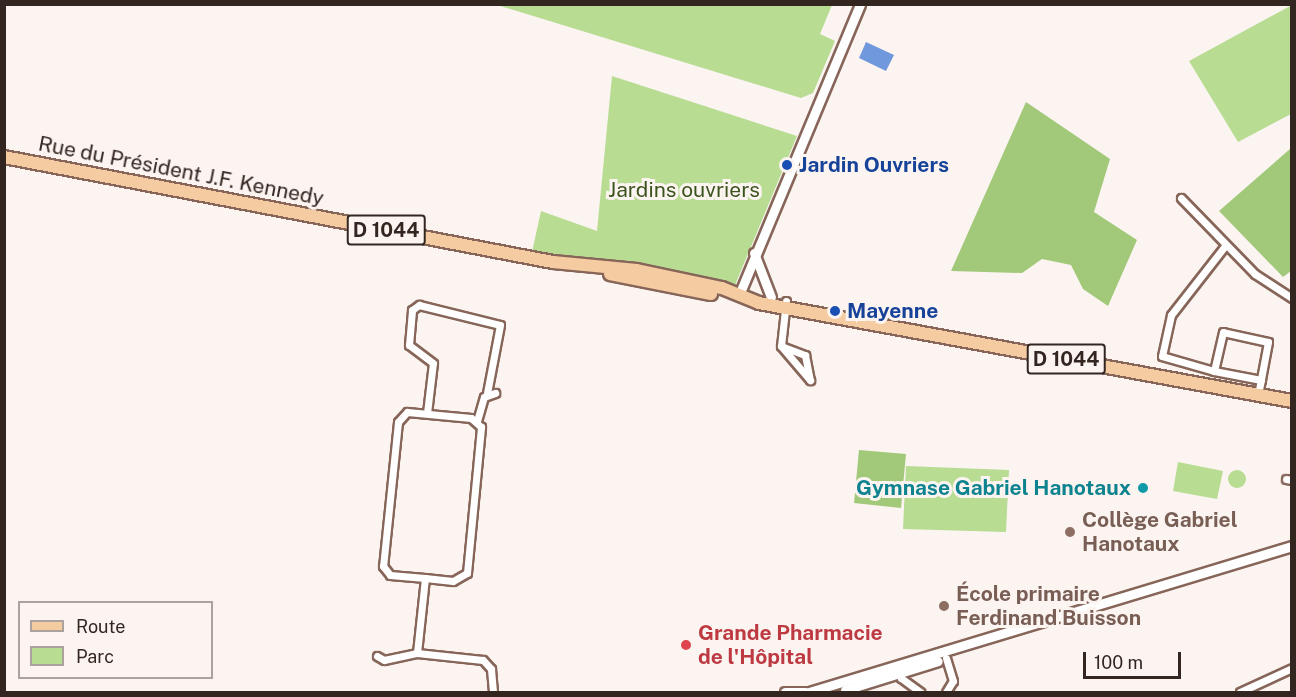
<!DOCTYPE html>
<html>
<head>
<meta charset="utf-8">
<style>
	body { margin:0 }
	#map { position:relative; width:1296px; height:697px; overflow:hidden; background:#fcf4f1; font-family:"Public Sans",sans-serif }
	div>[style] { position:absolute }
	.green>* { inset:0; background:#b7dc92 }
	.round { border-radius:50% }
	.forest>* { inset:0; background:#a2c97a }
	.water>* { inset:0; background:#7098dd }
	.roads { filter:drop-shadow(2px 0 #876659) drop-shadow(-2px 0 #876659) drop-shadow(0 2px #876659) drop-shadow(0 -2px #876659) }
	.minor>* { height:7px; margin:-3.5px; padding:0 3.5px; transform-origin:3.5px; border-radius:3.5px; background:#fff }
	.tertiary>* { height:9px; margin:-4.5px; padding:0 4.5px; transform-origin:4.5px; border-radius:4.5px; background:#fff }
	.primary>* { height:12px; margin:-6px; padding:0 6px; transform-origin:6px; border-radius:6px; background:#f5cca1 }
	.dots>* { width:16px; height:16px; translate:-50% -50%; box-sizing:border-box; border:3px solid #fcf4f1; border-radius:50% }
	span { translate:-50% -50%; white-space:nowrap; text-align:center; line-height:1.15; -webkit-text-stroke:6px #fcf4f1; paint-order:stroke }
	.shield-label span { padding:2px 4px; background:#fcf4f1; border:2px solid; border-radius:4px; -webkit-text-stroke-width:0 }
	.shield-label { font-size:20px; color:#332620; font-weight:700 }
	.transit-label { font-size:21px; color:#164399; font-weight:700 }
	.left { translate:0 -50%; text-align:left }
	.street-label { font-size:21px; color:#332620 }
	.park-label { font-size:21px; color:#3b541d }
	.culture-label { font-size:21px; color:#0d838f; font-weight:700 }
	.right { translate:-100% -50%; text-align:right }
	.education-label { font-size:21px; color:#785e54; font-weight:700 }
	.health-label { font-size:21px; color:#be3a42; font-weight:700 }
	.frame { position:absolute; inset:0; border:6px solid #332620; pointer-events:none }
	.legend { position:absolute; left:18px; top:601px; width:195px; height:78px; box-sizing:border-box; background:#fcf4f1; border:2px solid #aca29d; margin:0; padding:8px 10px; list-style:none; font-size:18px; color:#332620 }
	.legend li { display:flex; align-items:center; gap:12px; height:30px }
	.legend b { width:30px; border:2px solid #aca29d }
	.scale { position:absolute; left:1083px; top:652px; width:98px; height:27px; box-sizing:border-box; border:3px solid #332620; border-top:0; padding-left:8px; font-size:18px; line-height:21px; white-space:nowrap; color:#332620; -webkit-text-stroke:4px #fcf4f1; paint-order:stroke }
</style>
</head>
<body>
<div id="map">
	<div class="green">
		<div style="clip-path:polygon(497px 5px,832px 5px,820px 34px,835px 41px,813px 93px,801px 98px)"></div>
		<div style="clip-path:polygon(1292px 5px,1291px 114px,1238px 142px,1189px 61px)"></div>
		<div style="clip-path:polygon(612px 76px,797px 136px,735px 285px,532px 252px,541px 211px,597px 231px)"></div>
		<div style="clip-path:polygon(1178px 462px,1223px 471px,1217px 499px,1173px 491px)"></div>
		<div style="clip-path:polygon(906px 466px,1009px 470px,1006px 532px,903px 529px)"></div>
		<div class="round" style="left:1228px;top:470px;width:18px;height:18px"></div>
	</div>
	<div class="forest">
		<div style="clip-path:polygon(1026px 102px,1110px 159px,1094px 212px,1137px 240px,1108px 306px,1083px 289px,1071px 265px,1042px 259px,1022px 273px,951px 271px)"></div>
		<div style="clip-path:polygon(1291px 148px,1291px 271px,1283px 277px,1219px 211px)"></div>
		<div style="clip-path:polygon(859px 450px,906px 454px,901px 508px,854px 503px)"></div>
	</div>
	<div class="water">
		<div style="clip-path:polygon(866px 42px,894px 55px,886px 71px,859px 58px)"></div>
	</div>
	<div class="roads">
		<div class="minor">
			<div style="left:1181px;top:198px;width:106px;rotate:45.8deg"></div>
			<div style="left:1255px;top:274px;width:44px;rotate:33deg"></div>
			<div style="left:786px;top:301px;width:45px;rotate:96.3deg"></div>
			<div style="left:781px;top:346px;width:45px;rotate:49.5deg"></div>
			<div style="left:781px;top:346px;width:26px;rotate:21deg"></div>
			<div style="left:805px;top:355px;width:25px;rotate:79deg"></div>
			<div style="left:1214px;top:371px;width:54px;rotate:-163.9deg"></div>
			<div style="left:1162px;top:356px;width:42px;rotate:-77.6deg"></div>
			<div style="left:1171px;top:315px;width:88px;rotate:-52deg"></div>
			<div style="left:1258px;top:395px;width:54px;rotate:-79.3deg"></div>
			<div style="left:1268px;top:342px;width:46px;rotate:-167.5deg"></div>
			<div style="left:1223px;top:332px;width:40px;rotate:103deg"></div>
			<div style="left:1214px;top:371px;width:48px;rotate:10.8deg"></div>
			<div style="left:427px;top:413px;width:50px;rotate:-83.2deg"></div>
			<div style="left:433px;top:363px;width:30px;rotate:-143deg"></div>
			<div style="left:409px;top:345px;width:35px;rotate:-85deg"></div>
			<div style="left:412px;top:310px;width:9px;rotate:-36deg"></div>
			<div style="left:419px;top:305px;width:83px;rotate:13.9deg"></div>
			<div style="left:500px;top:325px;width:69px;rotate:100.8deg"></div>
			<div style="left:477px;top:421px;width:25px;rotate:-74deg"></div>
			<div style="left:484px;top:397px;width:12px;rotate:-20deg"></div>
			<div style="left:1286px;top:479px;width:6px;rotate:9deg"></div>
			<div style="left:425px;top:578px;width:28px;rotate:6deg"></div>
			<div style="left:453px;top:581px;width:16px;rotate:-30deg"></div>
			<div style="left:467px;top:573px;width:147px;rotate:-84.5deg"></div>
			<div style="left:481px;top:427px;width:13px;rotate:-138deg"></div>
			<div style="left:471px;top:418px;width:64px;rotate:-174.6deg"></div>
			<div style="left:407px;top:412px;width:13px;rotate:132deg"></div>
			<div style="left:398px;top:422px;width:145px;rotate:95.9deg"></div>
			<div style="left:383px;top:566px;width:11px;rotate:52deg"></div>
			<div style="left:390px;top:575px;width:35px;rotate:5deg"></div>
			<div style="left:425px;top:578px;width:75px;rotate:96.1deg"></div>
			<div style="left:417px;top:653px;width:66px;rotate:6.1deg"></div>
			<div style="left:483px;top:660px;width:12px;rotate:48deg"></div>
			<div style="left:491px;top:669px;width:23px;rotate:85deg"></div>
			<div style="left:377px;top:656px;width:8px;rotate:30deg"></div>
			<div style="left:384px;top:660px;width:34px;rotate:-12deg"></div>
			<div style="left:901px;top:671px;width:7px;rotate:90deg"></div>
			<div style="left:901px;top:678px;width:24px;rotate:36deg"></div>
			<div style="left:946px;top:692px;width:13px;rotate:-58deg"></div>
			<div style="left:953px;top:681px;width:24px;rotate:-107deg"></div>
			<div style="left:1240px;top:692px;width:57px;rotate:-24.8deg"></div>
		</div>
		<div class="tertiary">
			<div style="left:754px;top:253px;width:47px;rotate:68.9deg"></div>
			<div style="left:739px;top:295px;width:315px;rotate:-67.4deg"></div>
			<div style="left:845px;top:690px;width:97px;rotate:-17.3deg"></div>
			<div style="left:785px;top:692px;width:20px"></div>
			<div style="left:809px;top:692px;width:505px;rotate:-16.82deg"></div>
		</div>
		<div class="primary">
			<div style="left:4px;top:157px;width:559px;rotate:10.83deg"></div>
			<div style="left:553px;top:262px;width:84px;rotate:5.4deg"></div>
			<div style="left:637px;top:270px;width:87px;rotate:12deg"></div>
			<div style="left:722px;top:288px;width:40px;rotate:22deg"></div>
			<div style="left:759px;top:303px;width:542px;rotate:10.42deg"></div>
			<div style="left:610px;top:274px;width:103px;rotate:11.2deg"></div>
		</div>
	</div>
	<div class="dots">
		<div style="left:787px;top:165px;background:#1a4fb4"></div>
		<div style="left:835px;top:311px;background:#1a4fb4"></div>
		<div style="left:1143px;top:488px;background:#0f9aa8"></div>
		<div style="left:1070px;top:532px;background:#8d6e63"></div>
		<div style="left:944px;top:606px;background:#8d6e63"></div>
		<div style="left:686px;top:645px;background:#e0444e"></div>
	</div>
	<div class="shield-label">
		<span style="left:386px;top:230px">D 1044</span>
		<span style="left:1066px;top:359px">D 1044</span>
	</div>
	<div class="transit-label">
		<span class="left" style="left:799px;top:165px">Jardin Ouvriers</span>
		<span class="left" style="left:847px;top:311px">Mayenne</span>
	</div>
	<div class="street-label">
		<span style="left:181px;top:171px;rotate:11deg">Rue du Président J.F. Kennedy</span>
	</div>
	<div class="park-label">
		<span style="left:684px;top:190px">Jardins ouvriers</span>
	</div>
	<div class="culture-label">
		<span class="right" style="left:1131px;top:488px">Gymnase Gabriel Hanotaux</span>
	</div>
	<div class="education-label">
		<span class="left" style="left:1082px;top:532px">Collège Gabriel<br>Hanotaux</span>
		<span class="left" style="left:956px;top:606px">École primaire<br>Ferdinand Buisson</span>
	</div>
	<div class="health-label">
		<span class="left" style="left:698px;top:645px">Grande Pharmacie<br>de l'Hôpital</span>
	</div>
	<div class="frame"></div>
	<ul class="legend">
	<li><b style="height:8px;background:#f5cca1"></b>Route</li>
	<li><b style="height:16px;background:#b7dc92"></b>Parc</li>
	</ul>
	<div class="scale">100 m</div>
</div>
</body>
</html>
